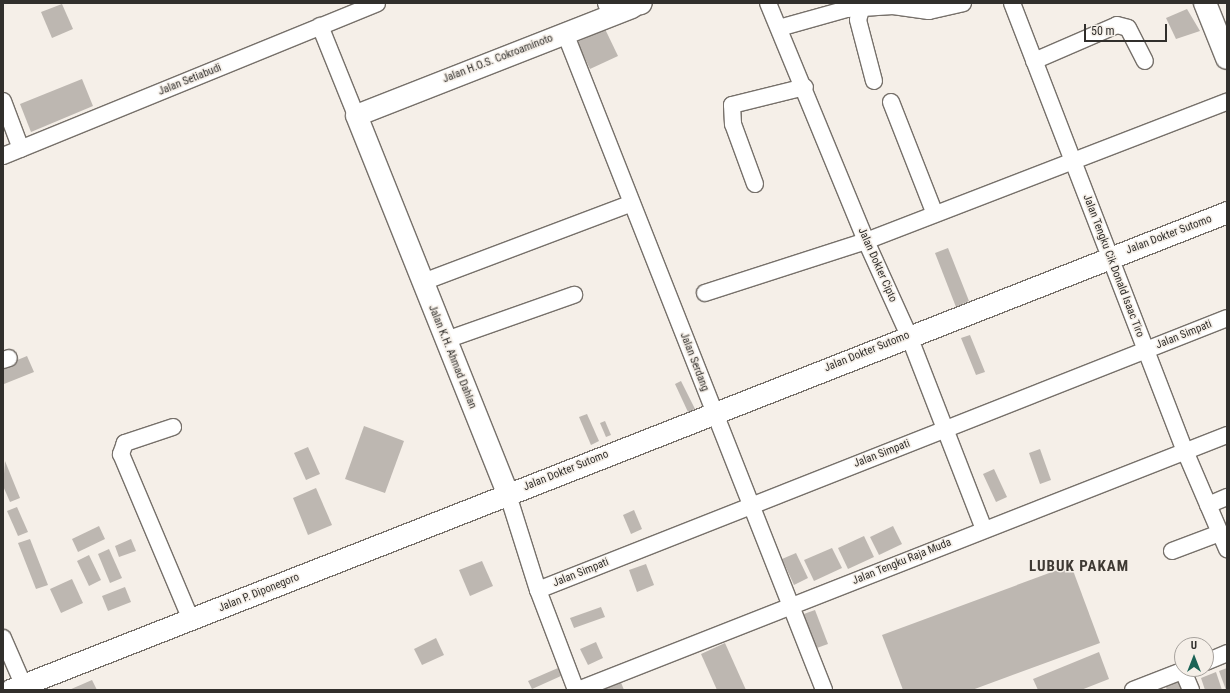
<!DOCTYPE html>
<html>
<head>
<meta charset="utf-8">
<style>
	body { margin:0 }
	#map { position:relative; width:1230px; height:693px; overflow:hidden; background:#f5efe8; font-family:"Roboto Condensed",sans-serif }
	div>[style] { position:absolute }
	.building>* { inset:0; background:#bdb7b1 }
	.roads { filter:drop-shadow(1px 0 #76706a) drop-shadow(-1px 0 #76706a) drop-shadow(0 1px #76706a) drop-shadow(0 -1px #76706a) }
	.minor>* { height:16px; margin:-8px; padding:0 8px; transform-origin:8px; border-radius:8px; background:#fff }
	.major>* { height:21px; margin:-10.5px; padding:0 10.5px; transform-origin:10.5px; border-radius:10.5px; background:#fff }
	.highway>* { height:22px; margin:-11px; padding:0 11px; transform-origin:11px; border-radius:11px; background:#fff }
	span { translate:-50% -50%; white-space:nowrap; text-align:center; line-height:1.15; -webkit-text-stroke:3px #f5efe8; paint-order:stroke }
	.street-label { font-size:11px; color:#312f2c }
	.district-label { font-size:15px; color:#3f3a34; font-weight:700; letter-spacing:1px }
	.frame { position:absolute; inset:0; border:4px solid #312f2c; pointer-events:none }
	.north { position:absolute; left:1174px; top:637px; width:40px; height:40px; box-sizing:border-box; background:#f5efe8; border:1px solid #a7a29d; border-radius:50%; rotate:0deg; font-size:11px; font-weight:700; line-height:16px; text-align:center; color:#312f2c }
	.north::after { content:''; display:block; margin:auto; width:14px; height:18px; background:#1b6356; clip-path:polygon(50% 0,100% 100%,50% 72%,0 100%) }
	.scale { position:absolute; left:1084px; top:24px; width:83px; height:18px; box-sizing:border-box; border:2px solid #312f2c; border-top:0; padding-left:5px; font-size:12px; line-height:14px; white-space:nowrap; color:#312f2c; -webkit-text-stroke:3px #f5efe8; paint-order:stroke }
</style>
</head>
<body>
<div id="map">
	<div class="building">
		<div style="clip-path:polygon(62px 4px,73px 29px,52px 38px,41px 12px)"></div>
		<div style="clip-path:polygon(1187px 9px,1200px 31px,1176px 39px,1166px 18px)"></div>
		<div style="clip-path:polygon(605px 29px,618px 56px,590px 69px,577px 42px)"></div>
		<div style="clip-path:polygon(82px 79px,93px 106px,31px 132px,20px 104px)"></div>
		<div style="clip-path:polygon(948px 248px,969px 301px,956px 307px,935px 253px)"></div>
		<div style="clip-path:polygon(970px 335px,985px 372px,976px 375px,961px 338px)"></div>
		<div style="clip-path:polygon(27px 356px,34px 372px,4px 384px,3px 366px)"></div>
		<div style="clip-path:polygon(681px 381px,695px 409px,688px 412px,675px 384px)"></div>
		<div style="clip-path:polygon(587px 414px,599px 441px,591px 445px,579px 417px)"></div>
		<div style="clip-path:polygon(605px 421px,611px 435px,606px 437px,600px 423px)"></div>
		<div style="clip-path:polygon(364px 426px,404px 441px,385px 493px,345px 479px)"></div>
		<div style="clip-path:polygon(308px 447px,320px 474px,306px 480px,294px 453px)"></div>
		<div style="clip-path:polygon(1040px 449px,1051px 480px,1040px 484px,1029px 453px)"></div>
		<div style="clip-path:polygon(5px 461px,20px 498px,10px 502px,3px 486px)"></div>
		<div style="clip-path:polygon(994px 469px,1007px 497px,996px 502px,983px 474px)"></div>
		<div style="clip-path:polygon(316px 488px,332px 525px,308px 535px,293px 498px)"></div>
		<div style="clip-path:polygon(17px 507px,28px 532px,18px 536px,7px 511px)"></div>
		<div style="clip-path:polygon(634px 510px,642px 529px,631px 534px,623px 515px)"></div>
		<div style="clip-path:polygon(99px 526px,105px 539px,78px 552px,72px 539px)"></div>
		<div style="clip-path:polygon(893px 526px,902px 544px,879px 555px,870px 537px)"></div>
		<div style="clip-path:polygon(864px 536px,874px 557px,848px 569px,838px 548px)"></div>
		<div style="clip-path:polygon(30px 539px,48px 585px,36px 589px,18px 543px)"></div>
		<div style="clip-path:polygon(131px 539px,136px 551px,119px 557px,115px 546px)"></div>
		<div style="clip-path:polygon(832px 548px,842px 568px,814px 581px,804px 560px)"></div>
		<div style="clip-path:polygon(109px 549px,122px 578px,110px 583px,98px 554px)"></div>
		<div style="clip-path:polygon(796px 553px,808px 578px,794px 585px,782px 559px)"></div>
		<div style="clip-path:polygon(89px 555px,101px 580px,89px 586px,77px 561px)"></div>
		<div style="clip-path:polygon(482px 561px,493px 586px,470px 596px,459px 570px)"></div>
		<div style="clip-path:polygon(646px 564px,654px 585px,637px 592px,629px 570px)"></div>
		<div style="clip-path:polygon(1071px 565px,1100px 643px,972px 690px,903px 690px,882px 635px)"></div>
		<div style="clip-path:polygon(72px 579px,83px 603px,61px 613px,50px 589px)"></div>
		<div style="clip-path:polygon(125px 587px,131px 602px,108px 611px,102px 596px)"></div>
		<div style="clip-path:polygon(601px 607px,605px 617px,574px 628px,570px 618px)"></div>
		<div style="clip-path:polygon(815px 610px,828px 644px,814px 649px,801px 615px)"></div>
		<div style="clip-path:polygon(436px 638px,444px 655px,422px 665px,414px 649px)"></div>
		<div style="clip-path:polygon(596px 642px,603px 658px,588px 665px,580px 649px)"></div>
		<div style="clip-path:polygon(725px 643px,746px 690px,717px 690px,701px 654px)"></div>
		<div style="clip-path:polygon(1099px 652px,1109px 679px,1081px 690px,1038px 690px,1033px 679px)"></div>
		<div style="clip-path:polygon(558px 668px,561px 676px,532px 689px,528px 681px)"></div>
		<div style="clip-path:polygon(1227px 668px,1227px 690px,1226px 690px,1219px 671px)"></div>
		<div style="clip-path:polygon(1216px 672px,1222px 690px,1205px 690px,1201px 678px)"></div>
		<div style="clip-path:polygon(1183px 679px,1187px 690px,1167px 690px,1165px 685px)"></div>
		<div style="clip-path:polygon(92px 680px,97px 690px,69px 690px)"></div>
		<div style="clip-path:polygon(620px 680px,624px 690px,597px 690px)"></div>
	</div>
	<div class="roads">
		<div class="minor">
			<div style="left:768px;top:3px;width:257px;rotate:67.6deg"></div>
			<div style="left:866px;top:241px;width:104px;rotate:65.6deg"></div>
			<div style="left:909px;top:336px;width:207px;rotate:68.8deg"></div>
			<div style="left:1012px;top:3px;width:480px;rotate:68.9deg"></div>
			<div style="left:1185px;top:451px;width:107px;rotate:66.8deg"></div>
			<div style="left:861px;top:10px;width:10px;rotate:107deg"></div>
			<div style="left:858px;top:20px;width:63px;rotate:75.3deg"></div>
			<div style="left:320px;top:26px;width:96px;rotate:68deg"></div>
			<div style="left:779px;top:28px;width:71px;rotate:-15.6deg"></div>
			<div style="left:847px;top:9px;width:46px;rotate:-3.7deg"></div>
			<div style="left:893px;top:6px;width:36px;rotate:8deg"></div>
			<div style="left:929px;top:11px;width:35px;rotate:-13deg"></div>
			<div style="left:565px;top:33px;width:706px;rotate:68.48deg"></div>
			<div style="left:1034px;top:61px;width:90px;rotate:-23.4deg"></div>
			<div style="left:1117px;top:25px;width:11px;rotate:15deg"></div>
			<div style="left:1128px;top:28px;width:37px;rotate:63deg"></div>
			<div style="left:3px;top:101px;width:51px;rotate:69.4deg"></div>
			<div style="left:891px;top:102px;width:120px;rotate:68.6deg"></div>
			<div style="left:3px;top:156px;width:404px;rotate:-22.2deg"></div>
			<div style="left:755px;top:184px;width:64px;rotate:-110.1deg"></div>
			<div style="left:733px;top:124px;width:19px;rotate:-93deg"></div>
			<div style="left:732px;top:105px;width:75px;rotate:-13.9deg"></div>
			<div style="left:423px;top:282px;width:223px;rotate:-20.7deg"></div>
			<div style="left:705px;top:293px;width:169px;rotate:-17.9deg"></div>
			<div style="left:866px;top:241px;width:387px;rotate:-21.1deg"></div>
			<div style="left:446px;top:340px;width:136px;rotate:-19.4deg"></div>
			<div style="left:3px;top:360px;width:6px;rotate:-18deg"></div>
			<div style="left:173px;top:427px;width:51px;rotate:161.6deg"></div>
			<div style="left:125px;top:443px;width:12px;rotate:110deg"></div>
			<div style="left:121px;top:454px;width:180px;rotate:67.1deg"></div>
			<div style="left:508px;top:495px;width:100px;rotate:72.5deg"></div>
			<div style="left:538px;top:590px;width:107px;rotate:69.2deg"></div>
			<div style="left:1208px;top:505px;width:21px;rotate:-23deg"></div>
			<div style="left:1172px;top:551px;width:51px;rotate:-20.6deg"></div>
			<div style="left:538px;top:590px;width:741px;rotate:-21.54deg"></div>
			<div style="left:3px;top:638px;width:50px;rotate:66.5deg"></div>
			<div style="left:1206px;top:662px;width:23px;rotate:-23deg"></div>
			<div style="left:1183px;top:671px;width:21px;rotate:67deg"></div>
			<div style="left:578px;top:690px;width:697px;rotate:-21.45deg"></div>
			<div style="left:1133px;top:690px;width:58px;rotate:-21.3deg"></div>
		</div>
		<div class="major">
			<div style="left:508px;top:495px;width:409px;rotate:-111.8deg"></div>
			<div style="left:356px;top:115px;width:296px;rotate:-21.4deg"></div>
			<div style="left:10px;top:690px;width:1308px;rotate:-21.44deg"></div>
		</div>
		<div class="highway">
			<div style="left:609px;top:3px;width:13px;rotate:18deg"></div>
			<div style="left:621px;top:7px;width:20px;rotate:-11deg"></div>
			<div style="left:1205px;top:3px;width:59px;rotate:68.2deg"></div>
		</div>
	</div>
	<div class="street-label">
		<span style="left:498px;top:59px;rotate:-21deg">Jalan H.O.S. Cokroaminoto</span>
		<span style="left:190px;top:80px;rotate:-22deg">Jalan Setiabudi</span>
		<span style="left:1169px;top:235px;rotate:-21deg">Jalan Dokter Sutomo</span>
		<span style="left:877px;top:265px;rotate:66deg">Jalan Dokter Cipto</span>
		<span style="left:1113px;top:266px;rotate:69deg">Jalan Tengku Cik Donald Isaac Tiro</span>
		<span style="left:1184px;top:335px;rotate:-22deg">Jalan Simpati</span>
		<span style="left:867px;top:352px;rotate:-22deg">Jalan Dokter Sutomo</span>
		<span style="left:452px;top:357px;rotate:68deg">Jalan K.H. Ahmad Dahlan</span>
		<span style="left:694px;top:362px;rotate:69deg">Jalan Serdang</span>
		<span style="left:882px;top:454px;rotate:-21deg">Jalan Simpati</span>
		<span style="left:566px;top:471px;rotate:-22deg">Jalan Dokter Sutomo</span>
		<span style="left:902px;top:562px;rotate:-22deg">Jalan Tengku Raja Muda</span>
		<span style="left:581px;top:573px;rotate:-22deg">Jalan Simpati</span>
		<span style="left:259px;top:593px;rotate:-22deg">Jalan P. Diponegoro</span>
	</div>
	<div class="district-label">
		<span style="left:1079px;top:567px">LUBUK PAKAM</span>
	</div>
	<div class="frame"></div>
	<div class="north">U</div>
	<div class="scale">50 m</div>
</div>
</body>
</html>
